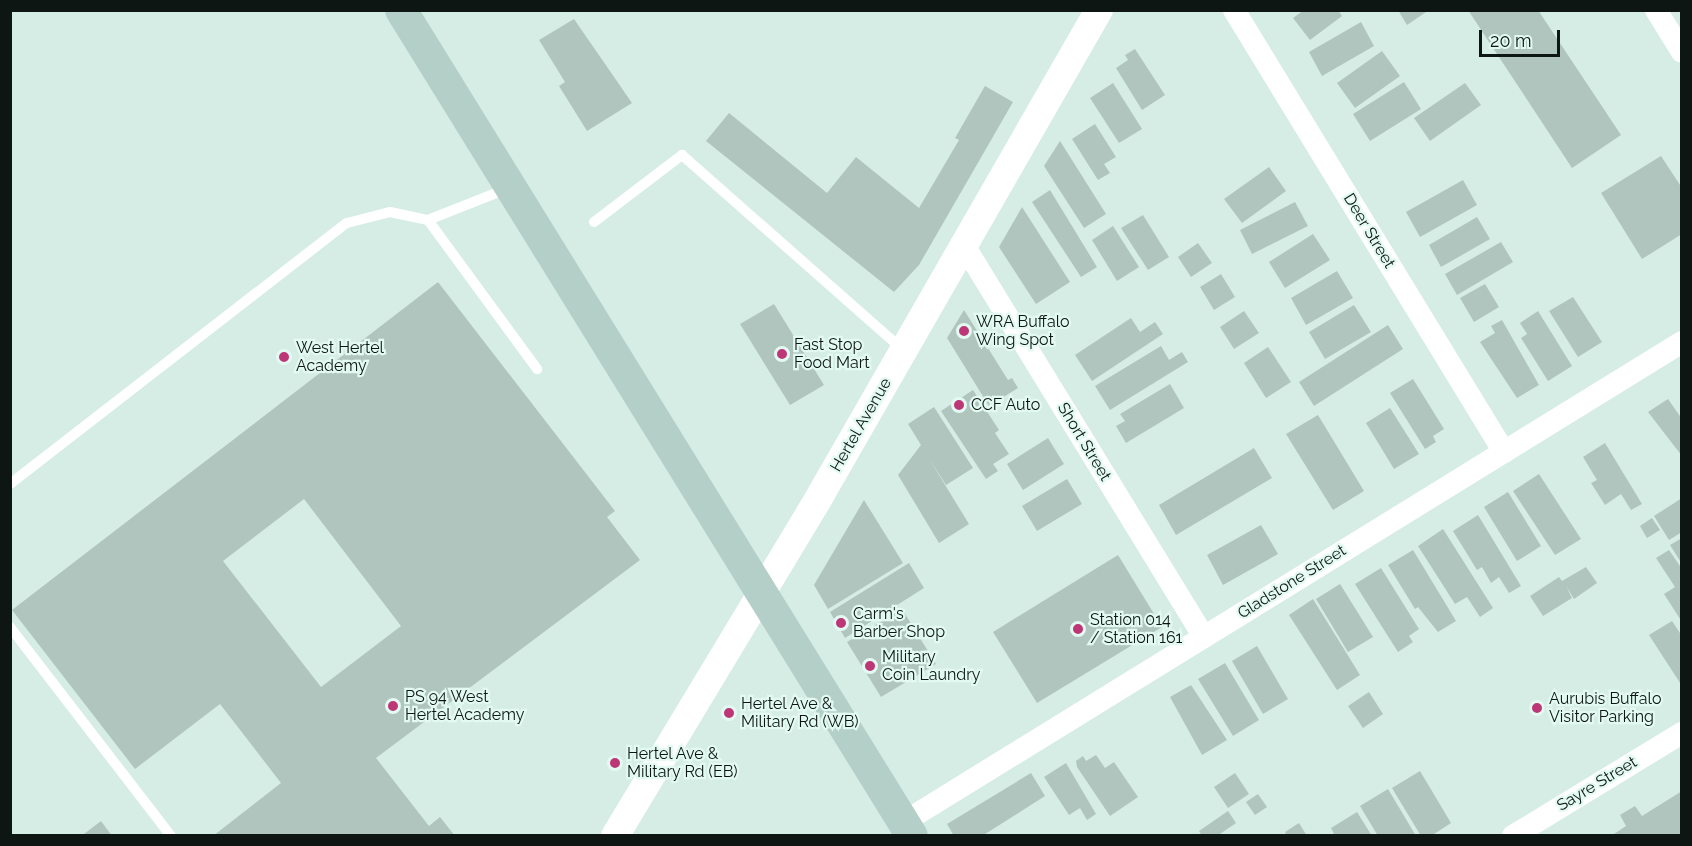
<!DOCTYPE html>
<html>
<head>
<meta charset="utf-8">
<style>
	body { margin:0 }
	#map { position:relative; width:1692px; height:846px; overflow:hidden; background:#d6ede6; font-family:Raleway,sans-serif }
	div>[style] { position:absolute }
	.building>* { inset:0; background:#afc5be }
	.service>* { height:10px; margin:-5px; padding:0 5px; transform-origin:5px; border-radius:5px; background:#fff }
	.minor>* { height:22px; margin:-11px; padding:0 11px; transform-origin:11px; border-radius:11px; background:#fff }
	.tertiary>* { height:28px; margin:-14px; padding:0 14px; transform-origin:14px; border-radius:14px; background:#fff }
	.secondary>* { height:32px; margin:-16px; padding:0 16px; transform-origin:16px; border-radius:16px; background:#b4cec8 }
	.dots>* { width:16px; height:16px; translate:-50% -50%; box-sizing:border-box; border:3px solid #e3faf3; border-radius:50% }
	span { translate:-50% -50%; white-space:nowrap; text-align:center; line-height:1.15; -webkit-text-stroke:4.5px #e3faf3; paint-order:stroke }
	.street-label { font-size:16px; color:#0e1613 }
	.poi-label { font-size:16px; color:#0e1613 }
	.left { translate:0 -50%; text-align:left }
	.frame { position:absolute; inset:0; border:12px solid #0e1613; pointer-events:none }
	.scale { position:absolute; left:1479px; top:30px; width:81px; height:27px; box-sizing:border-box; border:3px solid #0e1613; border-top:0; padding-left:8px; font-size:18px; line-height:21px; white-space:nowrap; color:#0e1613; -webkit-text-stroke:4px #e3faf3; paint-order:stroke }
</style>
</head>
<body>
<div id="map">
	<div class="building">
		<div style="clip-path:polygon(1304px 10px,1338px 10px,1342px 16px,1310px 40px,1293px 18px)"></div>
		<div style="clip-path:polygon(1398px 10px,1429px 10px,1407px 25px)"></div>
		<div style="clip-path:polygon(1468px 10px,1538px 10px,1621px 135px,1572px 168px)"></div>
		<div style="clip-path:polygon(574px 19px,632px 103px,587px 131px,559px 86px,565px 82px,539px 40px)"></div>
		<div style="clip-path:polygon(1361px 22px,1374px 46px,1322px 76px,1309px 52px)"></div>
		<div style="clip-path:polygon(1135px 49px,1165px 95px,1142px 110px,1116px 68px,1128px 60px,1125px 55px)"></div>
		<div style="clip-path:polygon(1382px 51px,1400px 76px,1355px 108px,1337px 83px)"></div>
		<div style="clip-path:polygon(1404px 82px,1421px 109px,1370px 141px,1353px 114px)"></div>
		<div style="clip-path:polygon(1113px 83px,1142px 129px,1119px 143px,1090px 98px)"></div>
		<div style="clip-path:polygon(1465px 83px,1481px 105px,1430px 141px,1414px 118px)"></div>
		<div style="clip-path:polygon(985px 86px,1013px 102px,919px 265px,894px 292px,706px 141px,729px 113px,827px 193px,856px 157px,919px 208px,959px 140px,955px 138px)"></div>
		<div style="clip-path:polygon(1095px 124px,1116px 157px,1104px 164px,1110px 173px,1098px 180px,1072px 139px)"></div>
		<div style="clip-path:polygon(1060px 141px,1106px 214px,1084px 228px,1044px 166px)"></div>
		<div style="clip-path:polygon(1661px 156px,1682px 188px,1682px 234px,1642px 259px,1601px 193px)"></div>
		<div style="clip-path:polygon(1269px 167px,1286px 191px,1242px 223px,1224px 199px)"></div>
		<div style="clip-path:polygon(1463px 180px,1477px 205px,1420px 237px,1406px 212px)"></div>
		<div style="clip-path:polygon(1050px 190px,1097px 267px,1081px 277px,1032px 202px)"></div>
		<div style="clip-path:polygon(1295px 202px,1308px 226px,1252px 254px,1240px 230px)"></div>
		<div style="clip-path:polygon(1022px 207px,1070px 282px,1036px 304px,999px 247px)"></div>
		<div style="clip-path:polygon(1143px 215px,1169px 257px,1148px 270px,1121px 228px)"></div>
		<div style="clip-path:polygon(1477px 217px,1490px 239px,1441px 267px,1429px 245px)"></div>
		<div style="clip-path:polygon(1113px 226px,1139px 267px,1117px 281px,1092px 240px)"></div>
		<div style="clip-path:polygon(1313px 234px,1330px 260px,1285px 288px,1269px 262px)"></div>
		<div style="clip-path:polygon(1501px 242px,1513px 262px,1457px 295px,1445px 274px)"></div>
		<div style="clip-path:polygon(1198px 243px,1212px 263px,1191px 277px,1178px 257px)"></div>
		<div style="clip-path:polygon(1337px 271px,1353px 298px,1306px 325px,1291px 298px)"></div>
		<div style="clip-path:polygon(1221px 274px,1235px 297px,1214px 310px,1200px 287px)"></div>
		<div style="clip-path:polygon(evenodd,438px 282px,615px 511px,607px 517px,640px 560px,376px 758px,429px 826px,440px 817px,455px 836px,213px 836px,281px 783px,220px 704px,135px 769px,12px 610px,438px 282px,304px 499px,401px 626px,321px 687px,223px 561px,304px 499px)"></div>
		<div style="clip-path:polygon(1485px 284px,1499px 307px,1474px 322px,1460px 298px)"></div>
		<div style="clip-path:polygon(1573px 297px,1602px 342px,1578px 357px,1549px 311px)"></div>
		<div style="clip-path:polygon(774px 304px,824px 385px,790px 405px,740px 324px)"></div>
		<div style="clip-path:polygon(1354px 305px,1371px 332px,1325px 359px,1309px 332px)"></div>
		<div style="clip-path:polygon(964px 310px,1008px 380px,1012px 378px,1018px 388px,989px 406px,947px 338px)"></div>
		<div style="clip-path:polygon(1244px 311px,1259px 333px,1234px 349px,1220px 327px)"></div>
		<div style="clip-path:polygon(1538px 311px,1572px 366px,1548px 381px,1521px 338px,1527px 334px,1520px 323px)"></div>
		<div style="clip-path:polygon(1131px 318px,1140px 332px,1155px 322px,1163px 334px,1092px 381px,1075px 355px)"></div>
		<div style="clip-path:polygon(1502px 320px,1539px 385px,1517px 398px,1480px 342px,1495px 333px,1491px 326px)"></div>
		<div style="clip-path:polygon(1388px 325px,1403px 349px,1314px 406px,1299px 382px)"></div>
		<div style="clip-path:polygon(1161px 346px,1169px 360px,1182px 352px,1188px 362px,1110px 410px,1095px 386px)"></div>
		<div style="clip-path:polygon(1268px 347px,1291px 382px,1266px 398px,1244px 363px)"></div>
		<div style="clip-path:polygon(1413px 379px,1444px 429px,1433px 436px,1436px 442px,1425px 449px,1390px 393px)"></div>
		<div style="clip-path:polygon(1170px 384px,1184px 408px,1126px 443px,1116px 426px,1125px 421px,1120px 414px)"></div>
		<div style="clip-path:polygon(973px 390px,999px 430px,995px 433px,1009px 454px,993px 464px,998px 471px,986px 479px,941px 411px)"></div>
		<div style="clip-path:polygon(1668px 399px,1682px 419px,1682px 456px,1648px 412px)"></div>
		<div style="clip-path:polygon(934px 407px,973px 468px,946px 485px,928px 457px,969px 524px,939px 543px,898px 475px,921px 445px,908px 424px)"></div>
		<div style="clip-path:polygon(1390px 408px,1419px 454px,1394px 469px,1366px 423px)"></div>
		<div style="clip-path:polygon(1318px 415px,1364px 491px,1333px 510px,1286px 434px)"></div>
		<div style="clip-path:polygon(1048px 438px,1064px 464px,1023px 490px,1007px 464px)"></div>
		<div style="clip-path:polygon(1605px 443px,1642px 504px,1631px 510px,1621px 494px,1605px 505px,1591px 483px,1597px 480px,1583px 457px)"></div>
		<div style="clip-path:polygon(1254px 448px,1272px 478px,1176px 535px,1159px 505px)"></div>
		<div style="clip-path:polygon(1539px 474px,1581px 539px,1555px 555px,1513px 491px)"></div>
		<div style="clip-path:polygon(1067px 479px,1082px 504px,1037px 531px,1022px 506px)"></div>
		<div style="clip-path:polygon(1508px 492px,1541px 546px,1517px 561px,1484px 507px)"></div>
		<div style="clip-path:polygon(1682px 498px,1682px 532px,1669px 540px,1654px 516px)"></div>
		<div style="clip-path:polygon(864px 500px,903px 563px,828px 609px,814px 585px)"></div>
		<div style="clip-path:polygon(1478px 515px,1521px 586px,1509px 593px,1499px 577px,1491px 583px,1482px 567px,1477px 570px,1453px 531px)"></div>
		<div style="clip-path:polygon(1652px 518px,1660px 530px,1647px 538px,1640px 526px)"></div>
		<div style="clip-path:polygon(1261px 525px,1278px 554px,1223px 585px,1207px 555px)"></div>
		<div style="clip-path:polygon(1443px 529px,1493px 608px,1480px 617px,1467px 597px,1455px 604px,1418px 546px)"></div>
		<div style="clip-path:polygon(1682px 538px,1682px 564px,1670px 545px)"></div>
		<div style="clip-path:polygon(1413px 550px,1456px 621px,1438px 632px,1418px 607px,1415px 609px,1388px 565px)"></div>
		<div style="clip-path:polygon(1669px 550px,1682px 569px,1682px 622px,1664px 594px,1675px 587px,1656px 558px)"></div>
		<div style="clip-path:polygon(1118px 555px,1162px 627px,1037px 703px,993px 632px)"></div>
		<div style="clip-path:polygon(909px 563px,924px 588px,845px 638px,830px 612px)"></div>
		<div style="clip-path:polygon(1586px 567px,1597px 583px,1574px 599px,1566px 586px,1572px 598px,1543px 616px,1530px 596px,1559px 577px,1562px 581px)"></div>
		<div style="clip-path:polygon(1381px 568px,1419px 629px,1409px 636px,1413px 642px,1398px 652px,1355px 584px)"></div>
		<div style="clip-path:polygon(1340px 584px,1373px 637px,1348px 652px,1316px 599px)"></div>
		<div style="clip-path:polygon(1313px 599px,1360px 675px,1337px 690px,1289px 615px)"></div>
		<div style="clip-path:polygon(902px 609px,936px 664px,881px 697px,847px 642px)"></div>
		<div style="clip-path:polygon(1672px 621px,1682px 636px,1682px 686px,1649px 635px)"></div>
		<div style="clip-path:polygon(1257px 646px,1288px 699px,1263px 714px,1232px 661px)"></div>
		<div style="clip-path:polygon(1225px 663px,1259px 720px,1233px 736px,1198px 679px)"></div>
		<div style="clip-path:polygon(1191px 685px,1227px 740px,1202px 755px,1170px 697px)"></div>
		<div style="clip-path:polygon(1369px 692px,1383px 714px,1363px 728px,1348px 706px)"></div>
		<div style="clip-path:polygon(1096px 755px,1105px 768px,1114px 762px,1138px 797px,1110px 816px,1077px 767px,1076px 761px,1083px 756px,1086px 761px)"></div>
		<div style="clip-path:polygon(1066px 763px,1096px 814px,1087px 820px,1080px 808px,1069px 815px,1044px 777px)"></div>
		<div style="clip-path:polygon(1420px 771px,1451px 823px,1431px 836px,1421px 836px,1392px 788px)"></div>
		<div style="clip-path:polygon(1031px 773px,1045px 796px,982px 836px,954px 836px,947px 824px)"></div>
		<div style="clip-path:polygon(1235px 773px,1249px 794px,1228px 808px,1214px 787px)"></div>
		<div style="clip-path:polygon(1388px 789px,1416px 836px,1378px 836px,1360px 806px)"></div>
		<div style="clip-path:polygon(1682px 791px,1682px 836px,1611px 836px,1626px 826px,1620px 815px,1635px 806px,1642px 816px)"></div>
		<div style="clip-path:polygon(1258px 794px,1267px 807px,1255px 815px,1246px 802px)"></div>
		<div style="clip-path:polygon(1228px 811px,1236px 823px,1217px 836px,1202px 836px,1199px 831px)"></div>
		<div style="clip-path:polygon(1357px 812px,1372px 836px,1335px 836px,1331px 828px)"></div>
		<div style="clip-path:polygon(101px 821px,112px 836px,85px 836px,84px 834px)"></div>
		<div style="clip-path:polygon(1299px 823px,1307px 836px,1287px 836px,1285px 832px)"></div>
	</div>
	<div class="service">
		<div style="left:428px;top:220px;width:185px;rotate:53.8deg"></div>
		<div style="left:594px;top:222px;width:111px;rotate:-37.3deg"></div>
		<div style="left:682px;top:155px;width:293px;rotate:41.4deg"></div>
		<div style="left:10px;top:484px;width:426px;rotate:-37.8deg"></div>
		<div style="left:347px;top:223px;width:44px;rotate:-14.3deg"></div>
		<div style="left:390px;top:212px;width:39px;rotate:12deg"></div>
		<div style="left:428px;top:220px;width:87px;rotate:-21.6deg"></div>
		<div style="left:10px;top:627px;width:264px;rotate:52.4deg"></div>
	</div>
	<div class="minor">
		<div style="left:1234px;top:10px;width:518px;rotate:58.58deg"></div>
		<div style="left:1656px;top:10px;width:49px;rotate:58.2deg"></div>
		<div style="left:965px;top:247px;width:457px;rotate:58.5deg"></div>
		<div style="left:904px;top:822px;width:914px;rotate:-31.67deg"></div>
		<div style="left:1513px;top:836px;width:198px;rotate:-31.4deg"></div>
	</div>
	<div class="tertiary">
		<div style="left:615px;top:836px;width:399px;rotate:-58.9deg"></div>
		<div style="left:821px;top:494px;width:558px;rotate:-60.13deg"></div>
	</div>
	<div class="secondary">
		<div style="left:401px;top:10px;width:971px;rotate:58.26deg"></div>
	</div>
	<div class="dots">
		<div style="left:964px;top:331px;background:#bd3676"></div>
		<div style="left:782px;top:354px;background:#bd3676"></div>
		<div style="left:284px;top:357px;background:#bd3676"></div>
		<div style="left:959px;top:405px;background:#bd3676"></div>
		<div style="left:841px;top:623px;background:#bd3676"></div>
		<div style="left:1078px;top:629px;background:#bd3676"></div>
		<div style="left:870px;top:666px;background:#bd3676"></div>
		<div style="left:393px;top:706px;background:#bd3676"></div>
		<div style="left:1537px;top:708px;background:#bd3676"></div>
		<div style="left:729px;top:713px;background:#bd3676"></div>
		<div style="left:615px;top:763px;background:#bd3676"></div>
	</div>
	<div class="street-label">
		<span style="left:1369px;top:231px;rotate:59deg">Deer Street</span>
		<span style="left:861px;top:425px;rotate:-60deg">Hertel Avenue</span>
		<span style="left:1084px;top:442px;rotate:59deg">Short Street</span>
		<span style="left:1292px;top:582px;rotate:-32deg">Gladstone Street</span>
		<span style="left:1597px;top:784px;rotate:-31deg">Sayre Street</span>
	</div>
	<div class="poi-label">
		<span class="left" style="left:976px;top:331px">WRA Buffalo<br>Wing Spot</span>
		<span class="left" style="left:794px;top:354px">Fast Stop<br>Food Mart</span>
		<span class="left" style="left:296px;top:357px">West Hertel<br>Academy</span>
		<span class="left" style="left:971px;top:405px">CCF Auto</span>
		<span class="left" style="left:853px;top:623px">Carm's<br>Barber Shop</span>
		<span class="left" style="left:1090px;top:629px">Station 014<br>/ Station 161</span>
		<span class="left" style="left:882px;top:666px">Military<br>Coin Laundry</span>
		<span class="left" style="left:405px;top:706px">PS 94 West<br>Hertel Academy</span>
		<span class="left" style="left:1549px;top:708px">Aurubis Buffalo<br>Visitor Parking</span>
		<span class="left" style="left:741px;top:713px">Hertel Ave &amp;<br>Military Rd (WB)</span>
		<span class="left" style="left:627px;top:763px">Hertel Ave &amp;<br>Military Rd (EB)</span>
	</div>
	<div class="frame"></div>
	<div class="scale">20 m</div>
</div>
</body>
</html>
